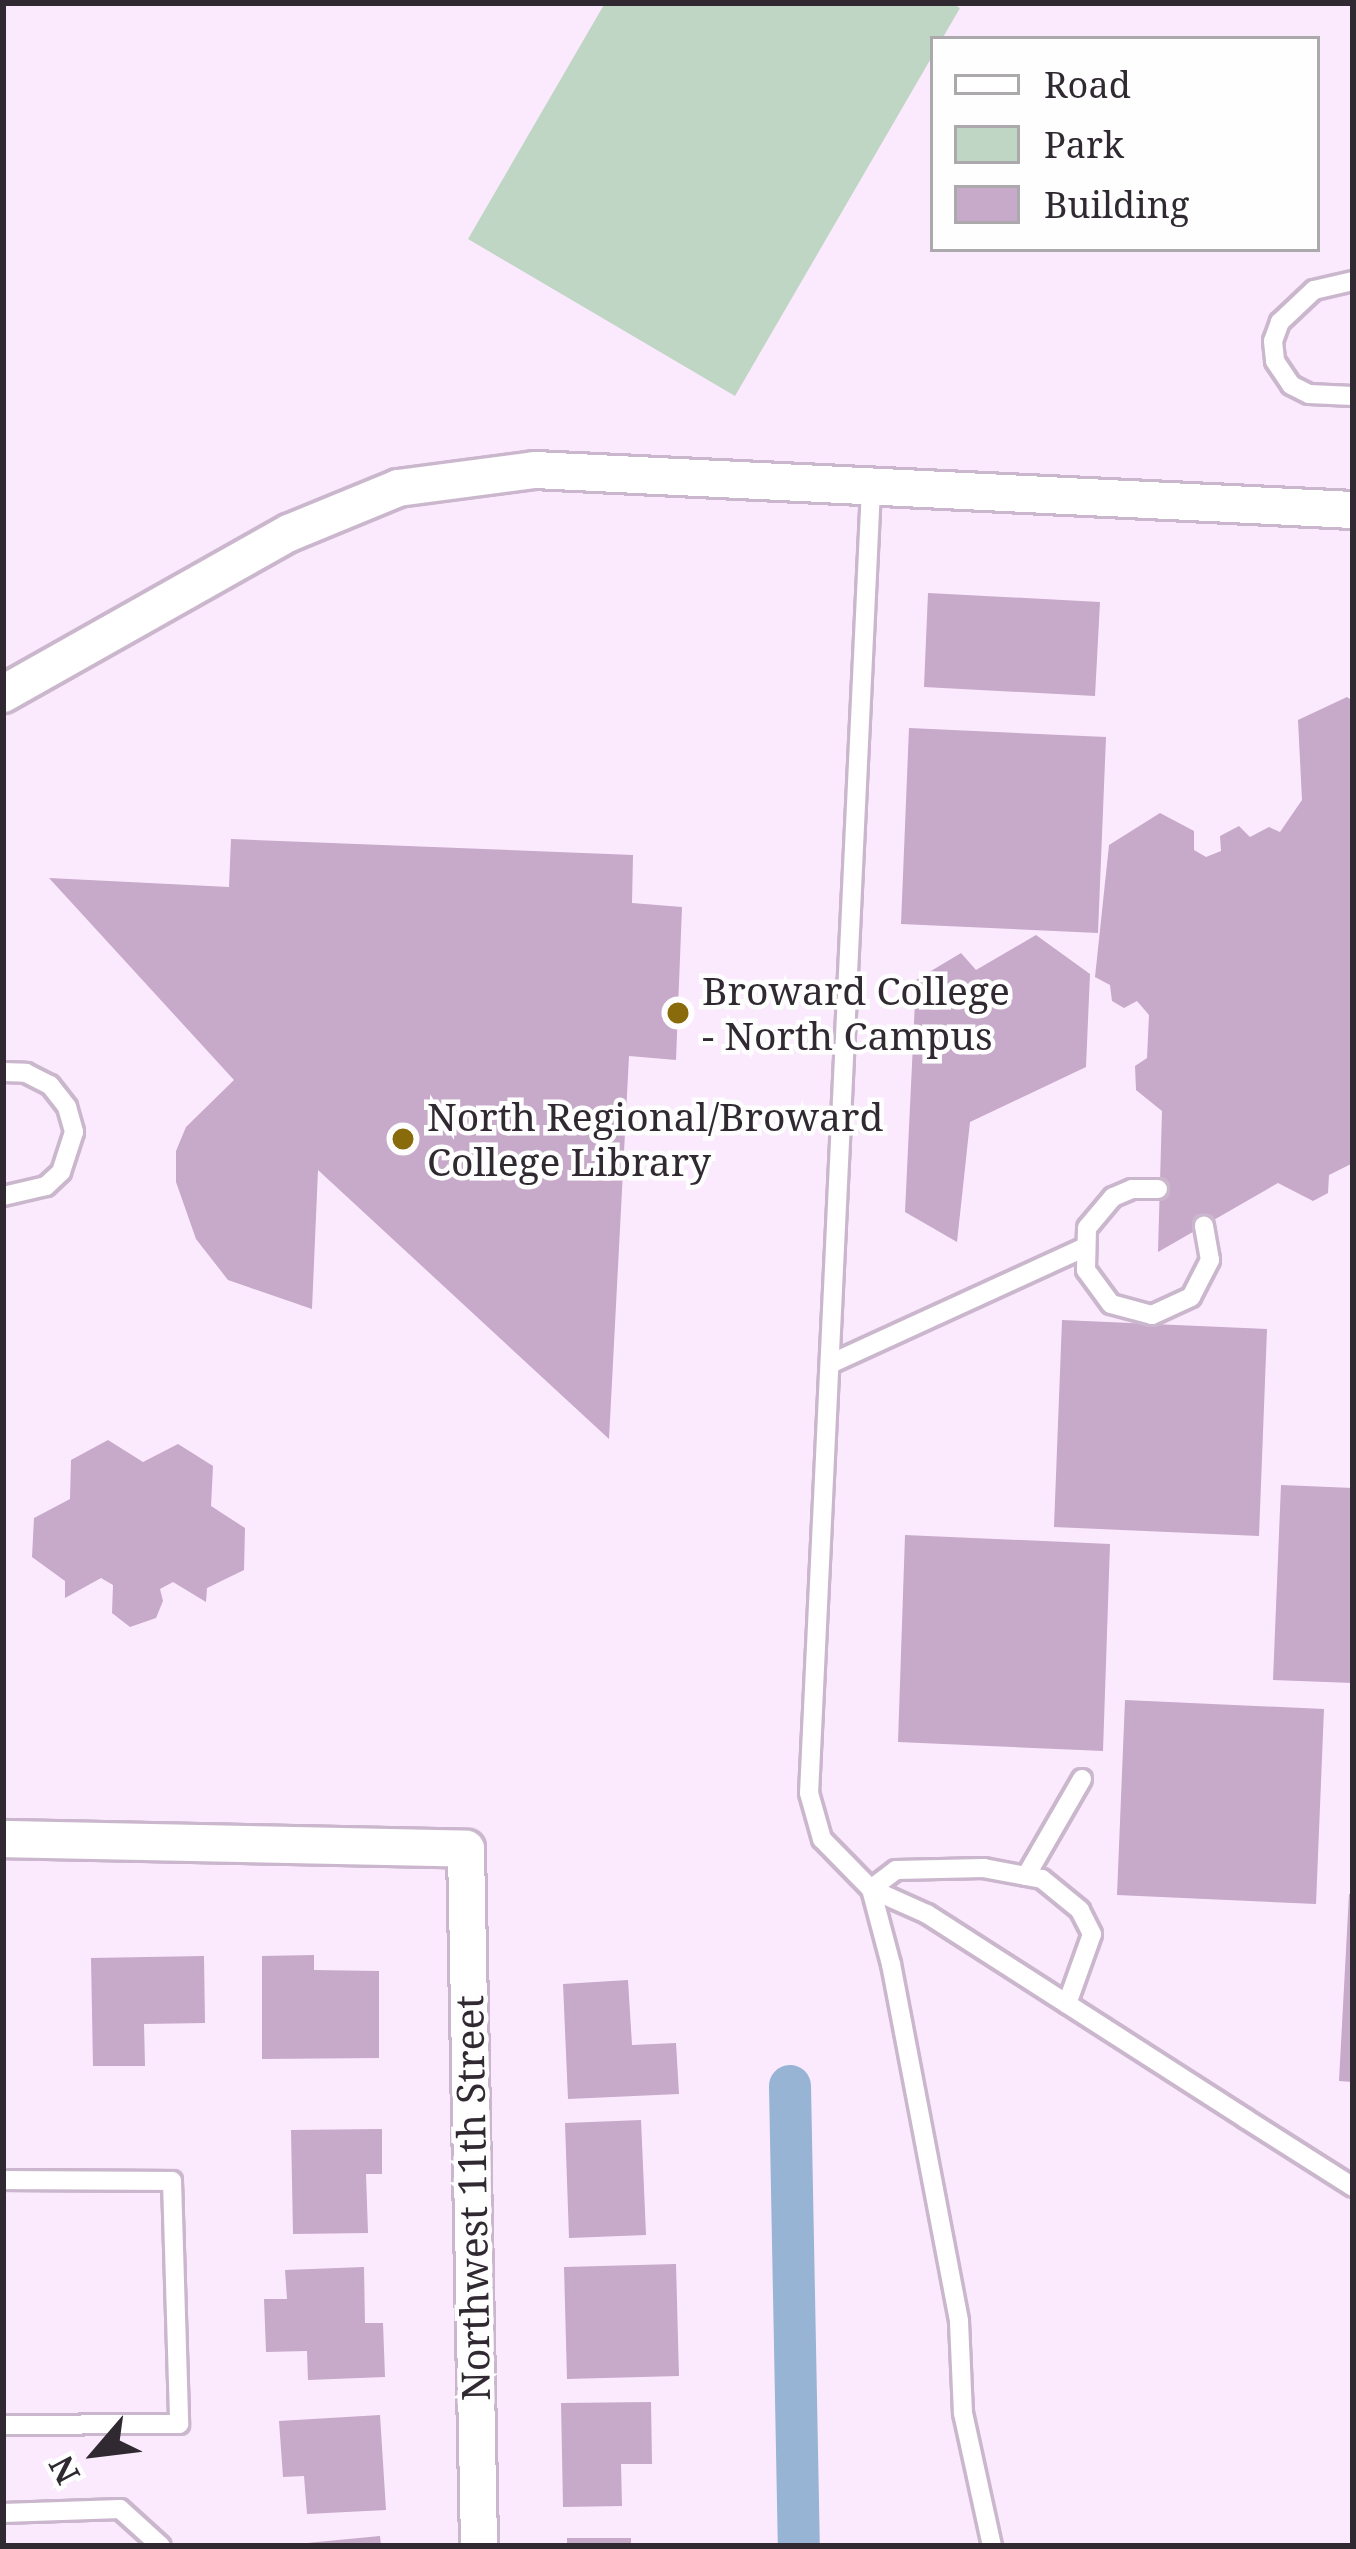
<!DOCTYPE html>
<html>
<head>
<meta charset="utf-8">
<style>
	body { margin:0 }
	#map { position:relative; width:1356px; height:2549px; overflow:hidden; background:#fbeafd; font-family:"Noto Serif",serif }
	div>[style] { position:absolute }
	.green>* { inset:0; background:#bed6c3 }
	.canal>* { height:42px; margin:-21px; padding:0 21px; transform-origin:21px; border-radius:21px; background:#97b4d4 }
	.building>* { inset:0; background:#c7a9ca }
	.roads { filter:drop-shadow(3px 0 #cbb7cd) drop-shadow(-3px 0 #cbb7cd) drop-shadow(0 3px #cbb7cd) drop-shadow(0 -3px #cbb7cd) }
	.service>* { height:18px; margin:-9px; padding:0 9px; transform-origin:9px; border-radius:9px; background:#fff }
	.minor>* { height:36px; margin:-18px; padding:0 18px; transform-origin:18px; border-radius:18px; background:#fff }
	.dots>* { width:33px; height:33px; translate:-50% -50%; box-sizing:border-box; border:6px solid #fefefe; border-radius:50% }
	span { translate:-50% -50%; white-space:nowrap; text-align:center; line-height:1.15; -webkit-text-stroke:9px #fefefe; paint-order:stroke }
	.poi-label { font-size:39px; color:#302931 }
	.left { translate:0 -50%; text-align:left }
	.street-label { font-size:39px; color:#302931 }
	.frame { position:absolute; inset:0; border:6px solid #302931; pointer-events:none }
	.legend { position:absolute; left:930px; top:36px; width:390px; height:216px; box-sizing:border-box; background:#fefefe; border:3px solid #aca9ac; margin:0; padding:15px 21px; list-style:none; font-size:36px; color:#302931 }
	.legend li { display:flex; align-items:center; gap:24px; height:60px }
	.legend b { width:60px; border:3px solid #aca9ac }
	.north { position:absolute; left:36px; top:2393px; width:120px; height:120px; -webkit-text-stroke:9px #fefefe; paint-order:stroke; rotate:242deg; font-size:33px; font-weight:700; line-height:48px; text-align:center; color:#302931 }
	.north::after { content:''; display:block; margin:auto; width:42px; height:54px; background:#302931; clip-path:polygon(50% 0,100% 100%,50% 72%,0 100%) }
</style>
</head>
<body>
<div id="map">
	<div class="green">
		<div style="clip-path:polygon(605px 3px,951px 3px,960px 8px,942px 39px,933px 39px,933px 55px,735px 396px,468px 239px)"></div>
	</div>
	<div class="canal">
		<div style="left:790px;top:2086px;width:460px;rotate:88.9deg"></div>
	</div>
	<div class="building">
		<div style="clip-path:polygon(928px 593px,1100px 602px,1095px 696px,924px 687px)"></div>
		<div style="clip-path:polygon(1347px 697px,1353px 701px,1353px 1163px,1329px 1175px,1328px 1193px,1313px 1201px,1278px 1183px,1158px 1252px,1162px 1111px,1136px 1090px,1135px 1066px,1147px 1058px,1149px 1015px,1137px 1001px,1124px 1008px,1112px 1001px,1110px 985px,1095px 977px,1109px 845px,1160px 813px,1194px 831px,1194px 850px,1206px 857px,1221px 851px,1220px 836px,1239px 826px,1250px 837px,1269px 827px,1280px 832px,1302px 800px,1298px 720px)"></div>
		<div style="clip-path:polygon(909px 728px,1106px 737px,1098px 933px,901px 924px)"></div>
		<div style="clip-path:polygon(231px 839px,633px 855px,632px 903px,682px 907px,676px 1060px,629px 1056px,609px 1439px,318px 1170px,312px 1309px,228px 1280px,196px 1239px,176px 1182px,176px 1151px,186px 1127px,234px 1080px,49px 878px,229px 887px)"></div>
		<div style="clip-path:polygon(1036px 935px,1090px 974px,1086px 1067px,970px 1122px,957px 1242px,905px 1212px,916px 980px,961px 953px,976px 970px)"></div>
		<div style="clip-path:polygon(1062px 1320px,1267px 1329px,1259px 1536px,1054px 1527px)"></div>
		<div style="clip-path:polygon(108px 1440px,143px 1462px,178px 1444px,213px 1466px,211px 1506px,245px 1528px,244px 1570px,207px 1588px,206px 1602px,173px 1582px,160px 1589px,163px 1601px,156px 1618px,130px 1627px,112px 1613px,113px 1585px,101px 1578px,65px 1598px,65px 1581px,32px 1557px,34px 1518px,70px 1499px,71px 1460px)"></div>
		<div style="clip-path:polygon(1281px 1485px,1353px 1488px,1353px 1683px,1273px 1680px)"></div>
		<div style="clip-path:polygon(905px 1535px,1110px 1544px,1103px 1751px,898px 1742px)"></div>
		<div style="clip-path:polygon(1125px 1700px,1324px 1709px,1316px 1904px,1117px 1895px)"></div>
		<div style="clip-path:polygon(1349px 1894px,1353px 1894px,1353px 2082px,1339px 2081px)"></div>
		<div style="clip-path:polygon(314px 1955px,314px 1970px,379px 1971px,379px 2058px,262px 2059px,262px 1956px)"></div>
		<div style="clip-path:polygon(204px 1956px,205px 2023px,144px 2024px,145px 2066px,93px 2066px,91px 1958px)"></div>
		<div style="clip-path:polygon(628px 1980px,632px 2045px,676px 2043px,679px 2094px,568px 2099px,563px 1984px)"></div>
		<div style="clip-path:polygon(641px 2120px,646px 2235px,569px 2238px,565px 2123px)"></div>
		<div style="clip-path:polygon(382px 2129px,382px 2174px,366px 2174px,368px 2233px,293px 2234px,291px 2130px)"></div>
		<div style="clip-path:polygon(676px 2264px,679px 2376px,567px 2379px,564px 2267px)"></div>
		<div style="clip-path:polygon(364px 2267px,365px 2323px,383px 2323px,385px 2377px,308px 2380px,307px 2351px,266px 2352px,264px 2299px,287px 2299px,285px 2270px)"></div>
		<div style="clip-path:polygon(651px 2402px,652px 2464px,621px 2464px,622px 2506px,563px 2507px,561px 2403px)"></div>
		<div style="clip-path:polygon(380px 2415px,386px 2510px,307px 2514px,304px 2476px,283px 2477px,279px 2421px)"></div>
		<div style="clip-path:polygon(380px 2536px,381px 2546px,308px 2546px,307px 2543px)"></div>
		<div style="clip-path:polygon(567px 2538px,631px 2538px,631px 2546px,567px 2546px)"></div>
	</div>
	<div class="roads">
		<div class="service">
			<div style="left:1353px;top:281px;width:40px;rotate:167deg"></div>
			<div style="left:1314px;top:290px;width:47px;rotate:136.7deg"></div>
			<div style="left:1280px;top:322px;width:20px;rotate:110deg"></div>
			<div style="left:1273px;top:341px;width:20px;rotate:84deg"></div>
			<div style="left:1275px;top:361px;width:29px;rotate:56deg"></div>
			<div style="left:1291px;top:385px;width:20px;rotate:27deg"></div>
			<div style="left:1309px;top:394px;width:44px;rotate:2.6deg"></div>
			<div style="left:871px;top:489px;width:1305px;rotate:92.72deg"></div>
			<div style="left:809px;top:1793px;width:48px;rotate:74.2deg"></div>
			<div style="left:822px;top:1839px;width:70px;rotate:45.6deg"></div>
			<div style="left:871px;top:1889px;width:78px;rotate:75.1deg"></div>
			<div style="left:891px;top:1964px;width:364px;rotate:79.2deg"></div>
			<div style="left:959px;top:2322px;width:91px;rotate:87.5deg"></div>
			<div style="left:963px;top:2413px;width:136px;rotate:77.7deg"></div>
			<div style="left:3px;top:1072px;width:23px;rotate:2deg"></div>
			<div style="left:26px;top:1073px;width:27px;rotate:27deg"></div>
			<div style="left:50px;top:1085px;width:28px;rotate:52deg"></div>
			<div style="left:67px;top:1107px;width:26px;rotate:74deg"></div>
			<div style="left:74px;top:1132px;width:42px;rotate:108deg"></div>
			<div style="left:61px;top:1172px;width:21px;rotate:137deg"></div>
			<div style="left:46px;top:1186px;width:44px;rotate:166.9deg"></div>
			<div style="left:1158px;top:1189px;width:26px;rotate:180deg"></div>
			<div style="left:1132px;top:1189px;width:21px;rotate:157deg"></div>
			<div style="left:1113px;top:1197px;width:40px;rotate:130deg"></div>
			<div style="left:1087px;top:1228px;width:42px;rotate:91.4deg"></div>
			<div style="left:1086px;top:1270px;width:42px;rotate:53.7deg"></div>
			<div style="left:1111px;top:1304px;width:42px;rotate:15deg"></div>
			<div style="left:1152px;top:1315px;width:43px;rotate:-24.8deg"></div>
			<div style="left:1191px;top:1297px;width:42px;rotate:-62.8deg"></div>
			<div style="left:1210px;top:1260px;width:35px;rotate:-100deg"></div>
			<div style="left:830px;top:1364px;width:278px;rotate:-24.6deg"></div>
			<div style="left:1026px;top:1876px;width:112px;rotate:-60deg"></div>
			<div style="left:1067px;top:2004px;width:74px;rotate:-70.3deg"></div>
			<div style="left:1092px;top:1934px;width:27px;rotate:-117deg"></div>
			<div style="left:1080px;top:1910px;width:49px;rotate:-140.8deg"></div>
			<div style="left:1042px;top:1879px;width:59px;rotate:-169.3deg"></div>
			<div style="left:984px;top:1868px;width:88px;rotate:178.7deg"></div>
			<div style="left:896px;top:1870px;width:31px;rotate:143deg"></div>
			<div style="left:871px;top:1889px;width:61px;rotate:24.1deg"></div>
			<div style="left:927px;top:1914px;width:379px;rotate:32.7deg"></div>
			<div style="left:1246px;top:2119px;width:127px;rotate:32.4deg"></div>
			<div style="left:3px;top:2180px;width:169px;rotate:0.3deg"></div>
			<div style="left:172px;top:2181px;width:243px;rotate:88.3deg"></div>
			<div style="left:179px;top:2424px;width:176px;rotate:179.7deg"></div>
			<div style="left:3px;top:2513px;width:117px;rotate:-2deg"></div>
			<div style="left:120px;top:2509px;width:55px;rotate:42.1deg"></div>
		</div>
		<div class="minor">
			<div style="left:3px;top:694px;width:328px;rotate:-29.4deg"></div>
			<div style="left:289px;top:533px;width:118px;rotate:-22.4deg"></div>
			<div style="left:398px;top:488px;width:138px;rotate:-7.5deg"></div>
			<div style="left:535px;top:470px;width:819px;rotate:2.8deg"></div>
			<div style="left:3px;top:1839px;width:463px;rotate:1.2deg"></div>
			<div style="left:466px;top:1849px;width:697px;rotate:88.93deg"></div>
		</div>
	</div>
	<div class="dots">
		<div style="left:678px;top:1013px;background:#8a6b0b"></div>
		<div style="left:403px;top:1139px;background:#8a6b0b"></div>
	</div>
	<div class="poi-label">
		<span class="left" style="left:702px;top:1013px">Broward College<br>- North Campus</span>
		<span class="left" style="left:427px;top:1139px">North Regional/Broward<br>College Library</span>
	</div>
	<div class="street-label">
		<span style="left:472px;top:2198px;rotate:-91deg">Northwest 11th Street</span>
	</div>
	<div class="frame"></div>
	<ul class="legend">
	<li><b style="height:15px;background:#fff"></b>Road</li>
	<li><b style="height:33px;background:#bed6c3"></b>Park</li>
	<li><b style="height:33px;background:#c7a9ca"></b>Building</li>
	</ul>
	<div class="north">N</div>
</div>
</body>
</html>
